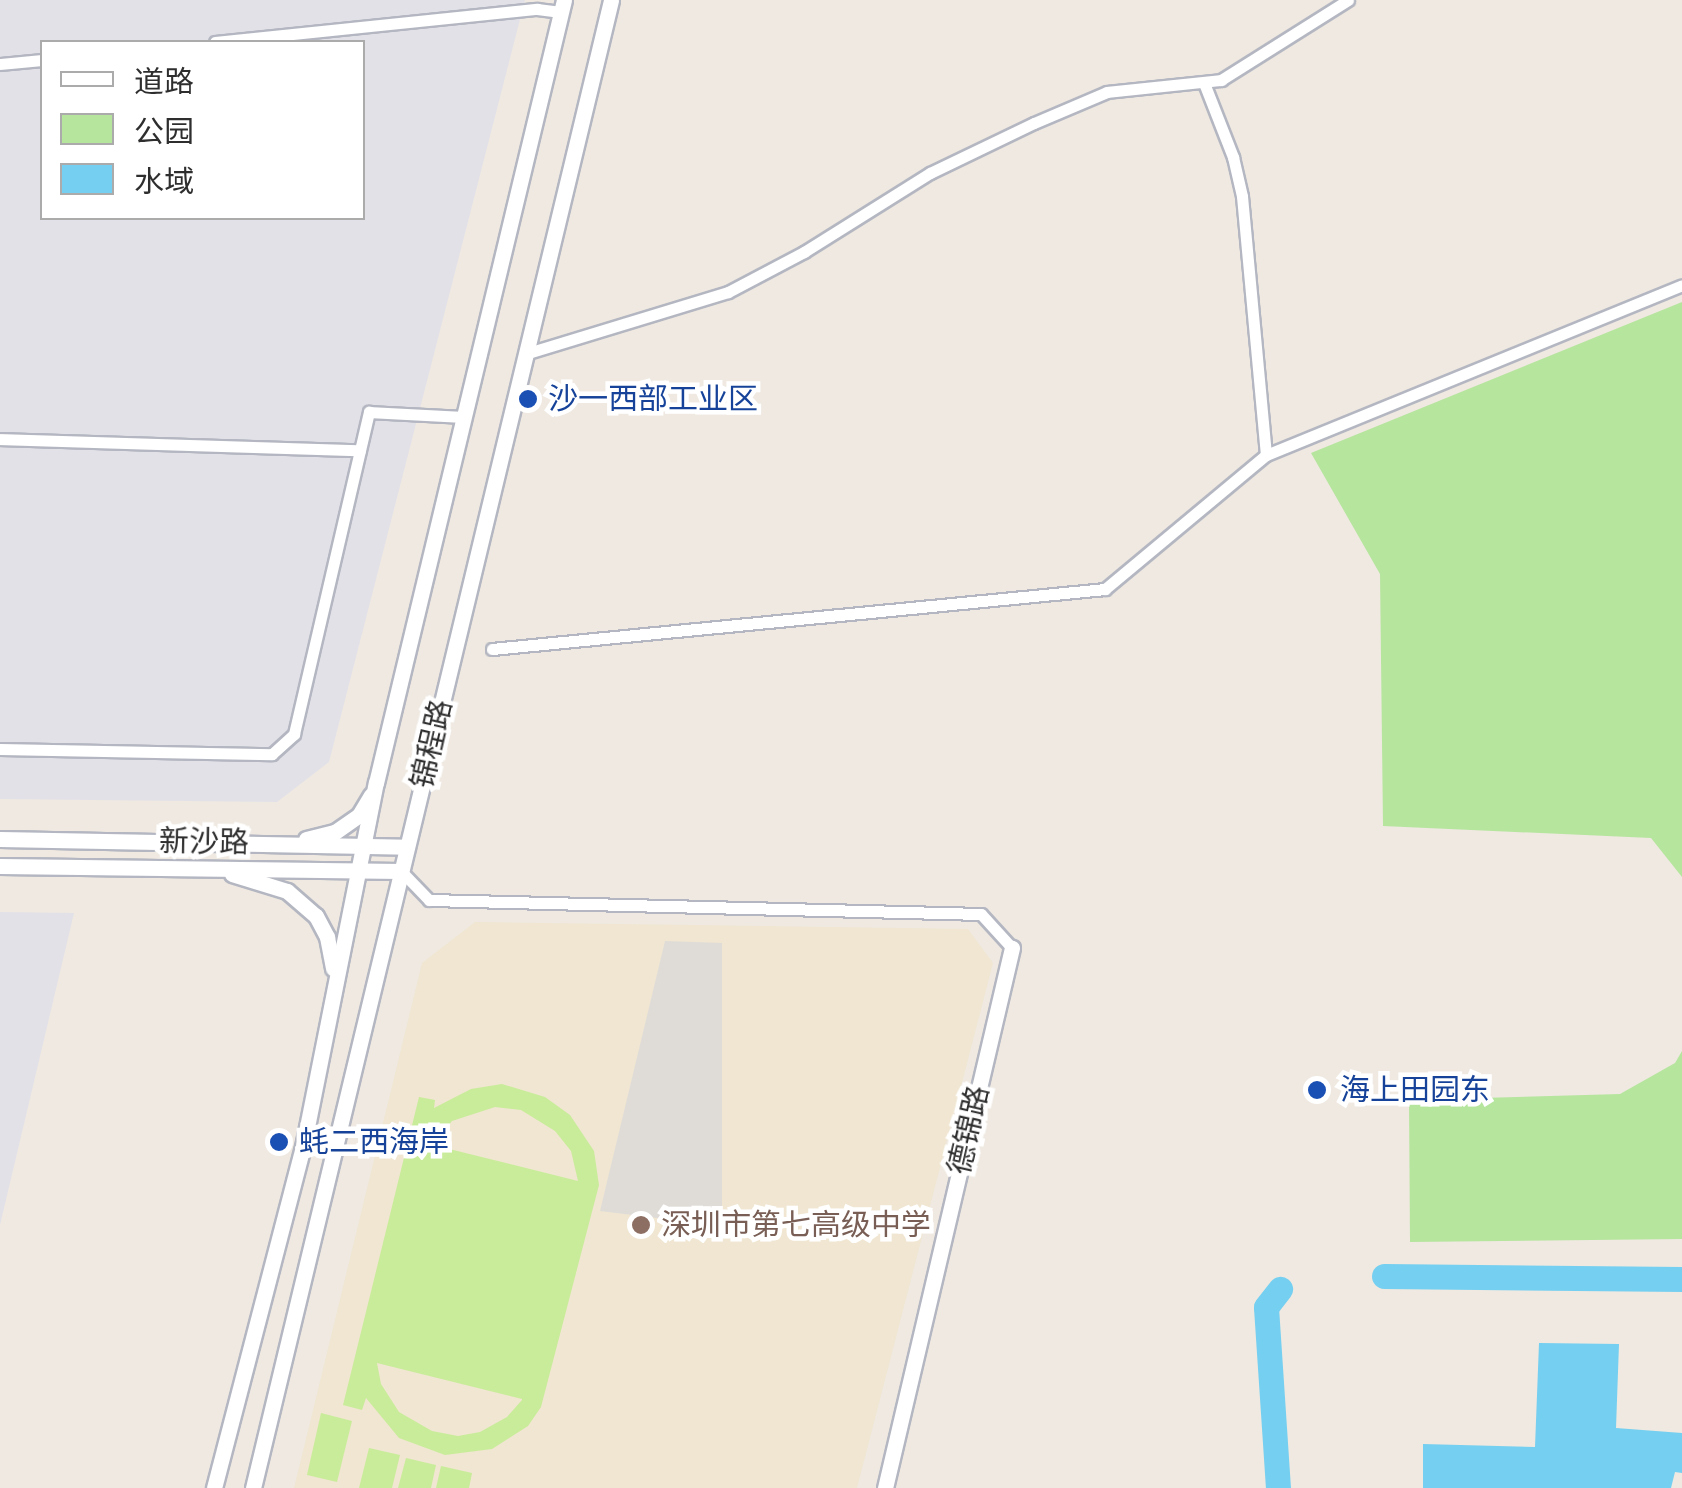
<!DOCTYPE html>
<html>
<head>
<meta charset="utf-8">
<style>
	body { margin:0 }
	#map { position:relative; width:1682px; height:1488px; overflow:hidden; background:#efe9e1; font-family:"Roboto Condensed","Noto Sans SC",sans-serif }
	div>[style] { position:absolute }
	.industrial>* { inset:0; background:#e3e1e8 }
	.education>* { inset:0; background:#f0e6d1 }
	.green>* { inset:0; background:#b6e59e }
	.pitch>* { inset:0; background:#c9ec9a }
	.plaza>* { inset:0; background:#dfdcd8 }
	.water>* { inset:0; background:#75cff0 }
	.river>* { height:25px; margin:-12.5px; padding:0 12.5px; transform-origin:12.5px; border-radius:12.5px; background:#75cff0 }
	.roads { filter:drop-shadow(2px 0 #b4b7c1) drop-shadow(-2px 0 #b4b7c1) drop-shadow(0 2px #b4b7c1) drop-shadow(0 -2px #b4b7c1) }
	.street>* { height:11px; margin:-5.5px; padding:0 5.5px; transform-origin:5.5px; border-radius:5.5px; background:#fff }
	.secondary>* { height:15px; margin:-7.5px; padding:0 7.5px; transform-origin:7.5px; border-radius:7.5px; background:#fff }
	.dots>* { width:28px; height:28px; translate:-50% -50%; box-sizing:border-box; border:5px solid #fff; border-radius:50% }
	span { translate:-50% -50%; white-space:nowrap; text-align:center; line-height:1.15; -webkit-text-stroke:9px #fff; paint-order:stroke }
	.transit-label { font-size:30px; color:#164399 }
	.left { translate:0 -50%; text-align:left }
	.street-label { font-size:30px; color:#2e2e2e }
	.education-label { font-size:30px; color:#785e54 }
	.legend { position:absolute; left:40px; top:40px; width:325px; height:180px; box-sizing:border-box; background:#fff; border:2px solid #ababab; margin:0; padding:12px 18px; list-style:none; font-size:30px; color:#2e2e2e }
	.legend li { display:flex; align-items:center; gap:20px; height:50px }
	.legend b { width:50px; border:2px solid #ababab }
</style>
</head>
<body>
<div id="map">
	<div class="industrial">
		<div style="clip-path:polygon(evenodd,0 0,525px 0,329px 762px,277px 802px,0 799px,0 0,42px 42px,362px 42px,362px 218px,42px 218px,42px 42px)"></div>
		<div style="clip-path:polygon(0 912px,74px 913px,0 1225px)"></div>
	</div>
	<div class="education">
		<div style="clip-path:polygon(475px 922px,968px 929px,993px 963px,857px 1488px,294px 1488px,422px 963px)"></div>
	</div>
	<div class="green">
		<div style="clip-path:polygon(1682px 302px,1682px 877px,1651px 838px,1383px 826px,1380px 574px,1311px 453px)"></div>
		<div style="clip-path:polygon(1682px 1051px,1682px 1239px,1410px 1242px,1409px 1100px,1620px 1094px,1675px 1063px)"></div>
	</div>
	<div class="pitch">
		<div style="clip-path:polygon(evenodd,502px 1084px,545px 1097px,570px 1115px,594px 1151px,599px 1185px,541px 1407px,528px 1426px,492px 1449px,445px 1455px,399px 1438px,366px 1398px,362px 1410px,343px 1405px,419px 1097px,435px 1100px,434px 1108px,471px 1089px,502px 1084px,495px 1107px,521px 1110px,555px 1131px,571px 1151px,578px 1181px,433px 1145px,452px 1121px,495px 1107px,502px 1084px,377px 1363px,522px 1399px,522px 1400px,507px 1417px,480px 1432px,458px 1436px,432px 1431px,399px 1412px,381px 1384px,377px 1363px)"></div>
		<div style="clip-path:polygon(321px 1413px,352px 1421px,337px 1482px,307px 1475px)"></div>
		<div style="clip-path:polygon(369px 1448px,400px 1455px,392px 1488px,359px 1488px)"></div>
		<div style="clip-path:polygon(406px 1458px,436px 1465px,431px 1488px,398px 1488px)"></div>
		<div style="clip-path:polygon(441px 1466px,472px 1473px,469px 1488px,436px 1488px)"></div>
	</div>
	<div class="plaza">
		<div style="clip-path:polygon(665px 941px,722px 943px,722px 1226px,600px 1211px)"></div>
	</div>
	<div class="water">
		<div style="clip-path:polygon(1539px 1343px,1619px 1344px,1616px 1428px,1682px 1433px,1682px 1473px,1675px 1472px,1671px 1488px,1423px 1488px,1423px 1444px,1535px 1447px)"></div>
	</div>
	<div class="river">
		<div style="left:1384px;top:1276px;width:298px;rotate:0.6deg"></div>
		<div style="left:1278px;top:1488px;width:181px;rotate:-93.8deg"></div>
		<div style="left:1266px;top:1307px;width:23px;rotate:-52deg"></div>
	</div>
	<div class="roads">
		<div class="street">
			<div style="left:215px;top:42px;width:324px;rotate:-5.9deg"></div>
			<div style="left:537px;top:9px;width:24px;rotate:7deg"></div>
			<div style="left:0;top:64px;width:42px;rotate:-5.4deg"></div>
			<div style="left:525px;top:354px;width:212px;rotate:-17deg"></div>
			<div style="left:728px;top:292px;width:86px;rotate:-27.8deg"></div>
			<div style="left:804px;top:252px;width:149px;rotate:-32.1deg"></div>
			<div style="left:930px;top:173px;width:115px;rotate:-25.7deg"></div>
			<div style="left:1034px;top:123px;width:79px;rotate:-23deg"></div>
			<div style="left:1107px;top:92px;width:115px;rotate:-6deg"></div>
			<div style="left:1221px;top:80px;width:150px;rotate:-32.2deg"></div>
			<div style="left:0;top:439px;width:360px;rotate:1.8deg"></div>
			<div style="left:1266px;top:455px;width:449px;rotate:-22.2deg"></div>
			<div style="left:492px;top:649px;width:616px;rotate:-5.59deg"></div>
			<div style="left:1105px;top:589px;width:209px;rotate:-39.8deg"></div>
			<div style="left:1266px;top:455px;width:260px;rotate:-95.3deg"></div>
			<div style="left:1242px;top:196px;width:40px;rotate:-103deg"></div>
			<div style="left:1233px;top:157px;width:79px;rotate:-111.4deg"></div>
			<div style="left:0;top:749px;width:272px;rotate:1.1deg"></div>
			<div style="left:272px;top:754px;width:30px;rotate:-42deg"></div>
			<div style="left:294px;top:734px;width:331px;rotate:-76.9deg"></div>
			<div style="left:369px;top:412px;width:94px;rotate:3deg"></div>
			<div style="left:401px;top:871px;width:40px;rotate:46deg"></div>
			<div style="left:429px;top:900px;width:552px;rotate:1.45deg"></div>
			<div style="left:981px;top:914px;width:46px;rotate:47.6deg"></div>
		</div>
		<div class="secondary">
			<div style="left:0;top:839px;width:407px;rotate:1.1deg"></div>
			<div style="left:306px;top:839px;width:30px;rotate:-14deg"></div>
			<div style="left:335px;top:832px;width:29px;rotate:-35deg"></div>
			<div style="left:359px;top:815px;width:23px;rotate:-59deg"></div>
			<div style="left:0;top:866px;width:401px;rotate:0.7deg"></div>
			<div style="left:232px;top:874px;width:58px;rotate:17.2deg"></div>
			<div style="left:287px;top:891px;width:38px;rotate:41deg"></div>
			<div style="left:316px;top:916px;width:24px;rotate:62deg"></div>
			<div style="left:327px;top:937px;width:32px;rotate:79deg"></div>
			<div style="left:214px;top:1488px;width:358px;rotate:-75.4deg"></div>
			<div style="left:304px;top:1142px;width:366px;rotate:-78.7deg"></div>
			<div style="left:376px;top:783px;width:805px;rotate:-76.5deg"></div>
			<div style="left:253px;top:1488px;width:1530px;rotate:-76.47deg"></div>
			<div style="left:885px;top:1488px;width:555px;rotate:-76.77deg"></div>
		</div>
	</div>
	<div class="dots">
		<div style="left:528px;top:399px;background:#1a4fb4"></div>
		<div style="left:1317px;top:1090px;background:#1a4fb4"></div>
		<div style="left:279px;top:1142px;background:#1a4fb4"></div>
		<div style="left:641px;top:1225px;background:#8d6e63"></div>
	</div>
	<div class="transit-label">
		<span class="left" style="left:548px;top:399px">沙一西部工业区</span>
		<span class="left" style="left:1340px;top:1090px">海上田园东</span>
		<span class="left" style="left:299px;top:1142px">蚝二西海岸</span>
	</div>
	<div class="street-label">
		<span style="left:432px;top:744px;rotate:-77deg">锦程路</span>
		<span style="left:204px;top:842px;rotate:1deg">新沙路</span>
		<span style="left:969px;top:1130px;rotate:-77deg">德锦路</span>
	</div>
	<div class="education-label">
		<span class="left" style="left:661px;top:1225px">深圳市第七高级中学</span>
	</div>
	<ul class="legend">
	<li><b style="height:12px;background:#fff"></b>道路</li>
	<li><b style="height:28px;background:#b6e59e"></b>公园</li>
	<li><b style="height:28px;background:#75cff0"></b>水域</li>
	</ul>
</div>
</body>
</html>
